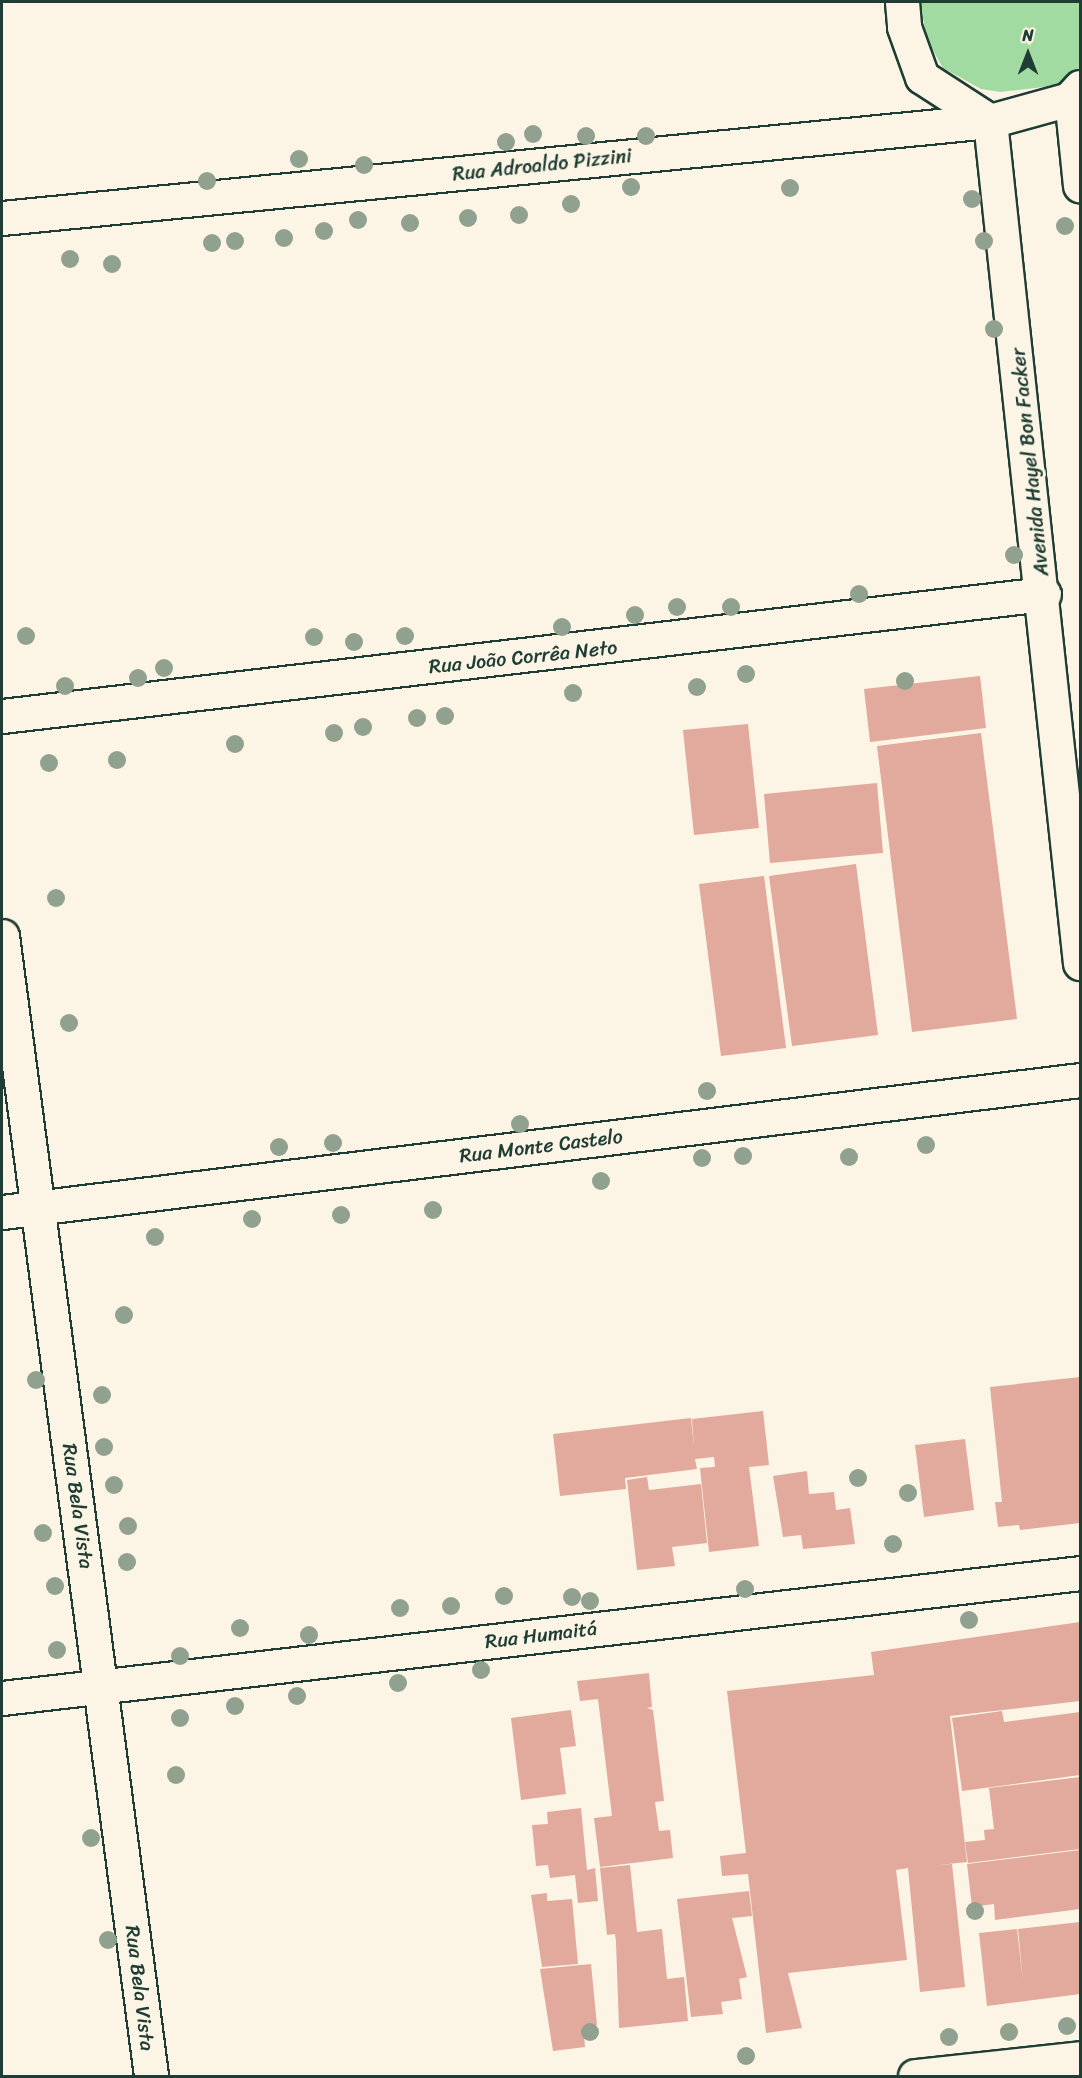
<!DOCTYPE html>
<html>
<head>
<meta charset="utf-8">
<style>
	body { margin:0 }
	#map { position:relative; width:1082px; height:2078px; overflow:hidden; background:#fcf5e5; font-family:Sriracha,sans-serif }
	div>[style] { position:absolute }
	.green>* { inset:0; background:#a1dba1 }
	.building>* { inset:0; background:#e2a99d }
	.roads { filter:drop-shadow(2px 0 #1f3d34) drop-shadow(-2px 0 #1f3d34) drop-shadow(0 2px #1f3d34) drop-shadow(0 -2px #1f3d34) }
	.street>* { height:33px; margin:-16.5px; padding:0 16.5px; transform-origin:16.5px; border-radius:16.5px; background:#fcf5e5 }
	.secondary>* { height:33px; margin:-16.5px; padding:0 16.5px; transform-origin:16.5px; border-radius:16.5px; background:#fcf5e5 }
	.trees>* { width:18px; height:18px; margin:-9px; border-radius:50%; background:#91a190 }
	span { translate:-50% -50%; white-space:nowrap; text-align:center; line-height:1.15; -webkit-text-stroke:6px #fcf5e5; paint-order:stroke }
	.street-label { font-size:20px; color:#1f3d34 }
	.frame { position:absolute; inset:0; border:3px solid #1f3d34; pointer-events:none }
	.north { position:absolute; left:998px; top:24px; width:60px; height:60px; -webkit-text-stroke:4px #fcf5e5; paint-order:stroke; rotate:0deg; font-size:16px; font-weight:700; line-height:24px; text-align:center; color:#1f3d34 }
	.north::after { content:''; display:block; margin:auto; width:21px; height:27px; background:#1f3d34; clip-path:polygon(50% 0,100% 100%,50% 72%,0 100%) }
</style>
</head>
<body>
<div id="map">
	<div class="green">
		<div style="clip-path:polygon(920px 2px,1080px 2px,1080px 68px,1061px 85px,1000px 92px,981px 89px,943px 68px,927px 40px)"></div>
	</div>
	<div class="building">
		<div style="clip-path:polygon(980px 676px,986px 728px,870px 742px,864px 689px)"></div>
		<div style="clip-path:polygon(748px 724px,759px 828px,694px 835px,683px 730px)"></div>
		<div style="clip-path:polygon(981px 733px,1017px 1019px,912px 1032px,877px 746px)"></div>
		<div style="clip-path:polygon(877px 783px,883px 853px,770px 863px,764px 794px)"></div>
		<div style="clip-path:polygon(856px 864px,878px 1035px,792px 1046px,769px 876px)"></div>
		<div style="clip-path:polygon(764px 876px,786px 1048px,721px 1056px,699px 884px)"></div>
		<div style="clip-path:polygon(1080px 1377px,1080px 1523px,1020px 1530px,1019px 1525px,998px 1527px,995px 1502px,1002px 1502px,990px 1387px)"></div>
		<div style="clip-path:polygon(763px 1411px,769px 1465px,749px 1467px,759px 1546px,709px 1552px,700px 1468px,715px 1467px,714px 1457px,695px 1459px,697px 1469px,625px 1478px,626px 1489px,560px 1496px,553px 1434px,691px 1418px,694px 1447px,692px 1419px)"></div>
		<div style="clip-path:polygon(965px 1439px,974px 1510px,924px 1517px,915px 1445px)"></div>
		<div style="clip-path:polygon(807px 1471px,809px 1494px,834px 1492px,836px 1510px,850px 1508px,855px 1544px,803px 1549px,801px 1535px,783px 1537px,773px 1476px)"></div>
		<div style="clip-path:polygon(647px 1477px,649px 1490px,701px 1484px,707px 1543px,672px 1547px,675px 1566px,637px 1570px,627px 1480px)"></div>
		<div style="clip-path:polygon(1080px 1622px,1080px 1701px,950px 1716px,967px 1862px,938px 1865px,952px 1864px,965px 1987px,920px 1992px,908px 1868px,896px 1870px,907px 1960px,788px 1973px,802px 2028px,766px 2033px,748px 1874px,722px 1876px,720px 1856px,746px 1853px,727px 1691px,874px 1675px,871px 1652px)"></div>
		<div style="clip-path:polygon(649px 1673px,652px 1707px,647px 1708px,653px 1710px,664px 1801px,655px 1802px,659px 1831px,670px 1830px,673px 1858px,600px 1867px,594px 1818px,612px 1816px,598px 1699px,580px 1701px,577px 1681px)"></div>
		<div style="clip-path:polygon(571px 1710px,576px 1746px,560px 1748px,566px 1794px,521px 1800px,511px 1718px)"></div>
		<div style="clip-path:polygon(1002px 1711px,1004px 1722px,1080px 1712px,1080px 1775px,962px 1791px,952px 1718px)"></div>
		<div style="clip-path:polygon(1080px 1777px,1080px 1849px,968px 1863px,965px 1842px,985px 1840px,984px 1830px,994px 1829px,989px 1788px)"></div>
		<div style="clip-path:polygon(581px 1808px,587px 1870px,595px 1868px,598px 1901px,578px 1903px,575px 1875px,550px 1878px,548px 1865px,536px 1866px,532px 1825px,548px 1824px,547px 1812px)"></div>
		<div style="clip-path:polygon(1080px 1850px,1080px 1909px,995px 1920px,994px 1904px,972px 1907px,967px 1864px)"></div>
		<div style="clip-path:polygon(630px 1865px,637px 1932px,662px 1929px,667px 1979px,684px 1977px,688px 2021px,619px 2028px,616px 1942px,615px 1934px,607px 1935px,600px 1868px)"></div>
		<div style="clip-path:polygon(749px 1891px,752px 1916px,732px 1918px,747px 1977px,739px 1979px,742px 1999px,721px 2002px,723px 2014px,691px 2017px,677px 1899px)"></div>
		<div style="clip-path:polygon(547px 1893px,547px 1901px,572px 1899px,578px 1964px,542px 1967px,531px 1895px)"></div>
		<div style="clip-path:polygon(1080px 1922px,1080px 1994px,987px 2006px,979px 1933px,1017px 1929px,1023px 1981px,1018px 1929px)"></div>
		<div style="clip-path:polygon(591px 1964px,597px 2025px,583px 2026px,585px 2047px,553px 2051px,540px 1969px)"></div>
	</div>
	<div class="roads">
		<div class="street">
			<div style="left:2px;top:218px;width:993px;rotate:-5.61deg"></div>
			<div style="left:990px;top:121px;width:93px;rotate:-15.5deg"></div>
			<div style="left:2px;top:716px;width:1049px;rotate:-6.68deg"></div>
			<div style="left:2px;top:936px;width:1150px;rotate:82.55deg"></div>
			<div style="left:2px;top:1212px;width:1086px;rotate:-6.98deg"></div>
			<div style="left:2px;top:1698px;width:1085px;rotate:-6.61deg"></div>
			<div style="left:915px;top:2076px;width:166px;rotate:-6.2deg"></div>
		</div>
		<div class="secondary">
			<div style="left:902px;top:2px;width:25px;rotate:85deg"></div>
			<div style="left:904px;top:27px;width:53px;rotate:70.2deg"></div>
			<div style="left:922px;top:77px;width:81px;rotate:32.9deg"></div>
			<div style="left:990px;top:121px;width:847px;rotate:83.9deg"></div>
			<div style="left:1080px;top:87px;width:13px;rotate:132deg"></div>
			<div style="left:1071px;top:97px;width:89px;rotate:84.2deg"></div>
		</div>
	</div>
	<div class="trees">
		<div style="left:533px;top:134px"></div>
		<div style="left:586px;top:136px"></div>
		<div style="left:646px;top:136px"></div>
		<div style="left:506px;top:142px"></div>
		<div style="left:299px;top:159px"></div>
		<div style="left:364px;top:165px"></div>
		<div style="left:207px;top:181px"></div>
		<div style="left:631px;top:187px"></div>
		<div style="left:790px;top:188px"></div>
		<div style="left:972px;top:199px"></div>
		<div style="left:571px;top:204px"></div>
		<div style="left:519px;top:215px"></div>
		<div style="left:468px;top:218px"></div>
		<div style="left:358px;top:220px"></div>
		<div style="left:410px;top:223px"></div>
		<div style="left:1065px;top:226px"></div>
		<div style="left:324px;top:231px"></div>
		<div style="left:284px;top:238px"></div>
		<div style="left:235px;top:241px"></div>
		<div style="left:984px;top:241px"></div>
		<div style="left:212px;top:243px"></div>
		<div style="left:70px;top:259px"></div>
		<div style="left:112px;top:264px"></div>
		<div style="left:994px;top:329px"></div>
		<div style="left:1014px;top:555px"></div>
		<div style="left:859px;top:594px"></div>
		<div style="left:677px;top:607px"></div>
		<div style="left:731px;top:607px"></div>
		<div style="left:635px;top:615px"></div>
		<div style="left:562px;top:627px"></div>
		<div style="left:26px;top:636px"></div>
		<div style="left:405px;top:636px"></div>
		<div style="left:314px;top:637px"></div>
		<div style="left:354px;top:642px"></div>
		<div style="left:164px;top:668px"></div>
		<div style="left:746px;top:674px"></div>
		<div style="left:138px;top:678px"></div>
		<div style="left:905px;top:681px"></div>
		<div style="left:65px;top:686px"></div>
		<div style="left:697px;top:687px"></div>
		<div style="left:573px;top:693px"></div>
		<div style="left:445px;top:716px"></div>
		<div style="left:417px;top:718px"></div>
		<div style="left:363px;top:727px"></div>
		<div style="left:334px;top:733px"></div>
		<div style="left:235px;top:744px"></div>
		<div style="left:117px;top:760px"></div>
		<div style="left:49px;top:763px"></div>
		<div style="left:56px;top:898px"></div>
		<div style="left:69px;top:1023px"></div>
		<div style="left:707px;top:1091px"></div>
		<div style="left:520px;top:1124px"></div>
		<div style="left:333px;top:1143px"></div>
		<div style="left:926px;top:1145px"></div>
		<div style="left:279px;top:1147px"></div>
		<div style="left:743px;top:1156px"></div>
		<div style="left:849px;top:1157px"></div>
		<div style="left:702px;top:1158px"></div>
		<div style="left:601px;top:1181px"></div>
		<div style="left:433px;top:1210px"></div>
		<div style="left:341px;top:1215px"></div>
		<div style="left:252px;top:1219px"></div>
		<div style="left:155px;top:1237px"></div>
		<div style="left:124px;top:1315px"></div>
		<div style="left:36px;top:1380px"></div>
		<div style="left:102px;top:1395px"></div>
		<div style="left:104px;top:1447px"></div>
		<div style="left:858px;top:1478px"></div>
		<div style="left:114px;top:1485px"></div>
		<div style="left:908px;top:1493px"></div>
		<div style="left:128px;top:1526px"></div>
		<div style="left:43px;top:1533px"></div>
		<div style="left:893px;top:1544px"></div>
		<div style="left:127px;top:1562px"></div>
		<div style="left:55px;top:1586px"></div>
		<div style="left:745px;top:1589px"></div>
		<div style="left:504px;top:1596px"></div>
		<div style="left:572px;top:1597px"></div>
		<div style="left:590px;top:1601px"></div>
		<div style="left:451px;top:1606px"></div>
		<div style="left:400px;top:1608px"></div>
		<div style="left:969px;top:1620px"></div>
		<div style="left:240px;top:1628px"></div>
		<div style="left:309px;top:1635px"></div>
		<div style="left:57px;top:1650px"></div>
		<div style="left:180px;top:1656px"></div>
		<div style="left:481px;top:1670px"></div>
		<div style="left:398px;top:1683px"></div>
		<div style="left:297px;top:1696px"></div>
		<div style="left:235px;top:1706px"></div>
		<div style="left:180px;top:1718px"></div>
		<div style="left:176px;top:1775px"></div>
		<div style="left:91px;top:1838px"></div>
		<div style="left:975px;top:1911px"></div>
		<div style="left:108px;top:1940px"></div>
		<div style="left:1067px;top:2026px"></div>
		<div style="left:590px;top:2032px"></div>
		<div style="left:1009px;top:2032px"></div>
		<div style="left:949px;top:2037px"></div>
		<div style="left:746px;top:2056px"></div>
	</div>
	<div class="street-label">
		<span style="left:542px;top:165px;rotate:-6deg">Rua Adroaldo Pizzini</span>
		<span style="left:1030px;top:462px;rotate:-96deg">Avenida Hayel Bon Facker</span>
		<span style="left:523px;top:657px;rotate:-6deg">Rua João Corrêa Neto</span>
		<span style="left:541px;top:1146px;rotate:-7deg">Rua Monte Castelo</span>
		<span style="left:78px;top:1506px;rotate:82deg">Rua Bela Vista</span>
		<span style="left:541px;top:1635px;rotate:-7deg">Rua Humaitá</span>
		<span style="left:140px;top:1988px;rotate:83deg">Rua Bela Vista</span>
	</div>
	<div class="frame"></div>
	<div class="north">N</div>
</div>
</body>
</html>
